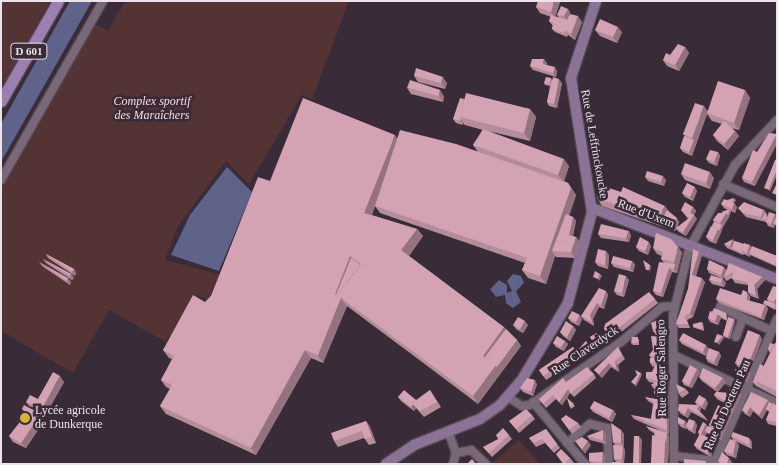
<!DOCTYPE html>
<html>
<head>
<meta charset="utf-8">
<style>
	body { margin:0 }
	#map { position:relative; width:778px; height:465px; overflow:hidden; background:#392b38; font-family:"Times New Roman",serif }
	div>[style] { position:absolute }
	.green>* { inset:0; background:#533333 }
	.water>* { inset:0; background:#606389 }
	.roads { filter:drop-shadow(1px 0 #554954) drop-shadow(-1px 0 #554954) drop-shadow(0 1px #554954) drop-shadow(0 -1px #554954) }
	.street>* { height:8px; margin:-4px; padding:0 4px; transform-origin:4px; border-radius:4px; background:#796877 }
	.secondary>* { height:10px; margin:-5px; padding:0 5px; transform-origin:5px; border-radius:5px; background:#8a7395 }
	.primary>* { height:11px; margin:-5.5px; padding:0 5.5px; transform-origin:5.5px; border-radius:5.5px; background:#9b7fb3 }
	.wall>* { inset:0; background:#b58c9b }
	.shaded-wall>* { inset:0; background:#94727e }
	.building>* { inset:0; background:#d3a3b4 }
	.dots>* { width:14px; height:14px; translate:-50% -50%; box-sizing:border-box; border:2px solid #392b38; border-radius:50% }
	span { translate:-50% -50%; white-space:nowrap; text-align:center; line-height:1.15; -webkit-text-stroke:5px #392b38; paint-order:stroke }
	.shield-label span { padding:1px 4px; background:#392b38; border:1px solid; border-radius:4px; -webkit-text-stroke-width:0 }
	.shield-label { font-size:11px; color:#ede3eb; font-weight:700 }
	.park-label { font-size:12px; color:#fbdad9; font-style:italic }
	.street-label { font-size:12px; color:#ede3eb }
	.poi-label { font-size:12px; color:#ede3eb }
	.left { translate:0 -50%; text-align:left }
	.frame { position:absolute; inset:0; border:2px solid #ede3eb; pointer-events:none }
</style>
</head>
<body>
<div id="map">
	<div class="green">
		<div style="clip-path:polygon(1px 1px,50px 1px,1px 89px)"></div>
		<div style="clip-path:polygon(125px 1px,349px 1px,312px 100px,302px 95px,249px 184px,226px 161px,177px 228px,165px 260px,222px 275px,211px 301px,197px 295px,166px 342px,109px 310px,73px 373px,1px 331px,1px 187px,95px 24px,108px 31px)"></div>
		<div style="clip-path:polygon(519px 440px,540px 464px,491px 464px)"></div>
	</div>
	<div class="water">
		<div style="clip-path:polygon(70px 1px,92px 1px,1px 162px,1px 124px)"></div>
		<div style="clip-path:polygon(227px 167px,252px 192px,219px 271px,171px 255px,190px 215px)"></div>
		<div style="clip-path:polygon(513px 274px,521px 276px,524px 283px,516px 291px,521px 302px,513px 308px,506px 303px,505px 295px,496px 297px,490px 289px,499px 280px,507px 285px,507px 293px,512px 291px,507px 281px)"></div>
	</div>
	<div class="roads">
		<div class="street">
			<div style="left:1px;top:180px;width:206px;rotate:-60.3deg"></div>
			<div style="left:723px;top:184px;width:59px;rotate:23.1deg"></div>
			<div style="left:720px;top:307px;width:57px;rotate:24.8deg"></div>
			<div style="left:736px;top:337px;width:20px;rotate:-70deg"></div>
			<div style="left:673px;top:355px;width:115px;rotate:24.8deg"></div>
			<div style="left:508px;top:397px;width:17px;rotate:33deg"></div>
			<div style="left:522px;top:406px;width:8px;rotate:-7deg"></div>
			<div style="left:530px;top:405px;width:111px;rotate:-34.7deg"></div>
			<div style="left:621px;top:342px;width:54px;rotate:-40.5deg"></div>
			<div style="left:662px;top:307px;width:12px;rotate:-5deg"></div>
			<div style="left:533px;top:402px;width:81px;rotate:50deg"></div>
			<div style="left:448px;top:431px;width:23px;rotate:70deg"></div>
			<div style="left:456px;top:453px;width:11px;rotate:105deg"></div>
			<div style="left:567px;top:443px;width:30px;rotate:-40deg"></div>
			<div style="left:590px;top:424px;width:17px;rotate:13deg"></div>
			<div style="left:607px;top:428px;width:36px;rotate:87deg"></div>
			<div style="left:456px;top:453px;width:15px;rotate:-11deg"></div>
			<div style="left:471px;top:450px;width:21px;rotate:43deg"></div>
			<div style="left:674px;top:456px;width:41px;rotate:7deg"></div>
			<div style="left:715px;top:461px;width:155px;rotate:-66.4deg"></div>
			<div style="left:674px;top:464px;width:149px;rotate:-90.4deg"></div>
			<div style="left:673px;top:315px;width:68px;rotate:-76.4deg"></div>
			<div style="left:689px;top:249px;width:96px;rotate:-61.3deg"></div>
			<div style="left:735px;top:165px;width:62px;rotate:-47deg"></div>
		</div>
		<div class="secondary">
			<div style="left:592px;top:208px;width:198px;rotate:21deg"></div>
			<div style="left:386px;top:464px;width:34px;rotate:-34deg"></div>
			<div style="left:414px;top:445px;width:71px;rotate:-21.5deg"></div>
			<div style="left:480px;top:419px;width:24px;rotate:-35deg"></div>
			<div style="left:500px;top:405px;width:32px;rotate:-49deg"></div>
			<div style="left:521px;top:381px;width:91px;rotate:-58.9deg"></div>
			<div style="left:568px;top:303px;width:94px;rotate:-75.2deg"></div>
			<div style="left:592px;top:212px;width:136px;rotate:-98.9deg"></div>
			<div style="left:571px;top:78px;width:81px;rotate:-72deg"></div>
		</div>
		<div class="primary">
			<div style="left:1px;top:101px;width:115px;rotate:-60.3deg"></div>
		</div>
	</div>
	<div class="wall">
		<div style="clip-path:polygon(560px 2px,555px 17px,559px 18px,557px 15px,568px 9px,570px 13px,569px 16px,582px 22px,575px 40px,568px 35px,567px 37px,555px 32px,552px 29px,553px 26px,549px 21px,551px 17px,540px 13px,536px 7px)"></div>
		<div style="clip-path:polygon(595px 30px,622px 32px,617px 43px,600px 36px)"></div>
		<div style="clip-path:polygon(685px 47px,689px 53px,679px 71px,667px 66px,663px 60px,670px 55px)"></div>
		<div style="clip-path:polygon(547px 63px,547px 65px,557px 71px,556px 77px,533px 70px,530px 66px)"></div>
		<div style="clip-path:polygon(414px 76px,447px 83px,445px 89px,418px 82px)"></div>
		<div style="clip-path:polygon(551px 78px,552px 80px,562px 83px,557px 108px,549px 106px,547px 102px,550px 86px,545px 85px,544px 83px)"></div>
		<div style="clip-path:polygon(407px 88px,444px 96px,443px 102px,411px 94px)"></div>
		<div style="clip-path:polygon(745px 90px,750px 98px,739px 130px,731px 128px,735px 131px,739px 136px,728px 150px,717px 141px,713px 135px,722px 124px,712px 121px,707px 114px,692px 156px,683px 152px,680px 148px,685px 136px,683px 134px,707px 111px)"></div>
		<div style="clip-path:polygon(464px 99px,530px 109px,536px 117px,530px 141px,488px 131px,569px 166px,564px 181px,568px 183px,576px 195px,569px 216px,573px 217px,576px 221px,573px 236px,576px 237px,580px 243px,575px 258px,556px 257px,555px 256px,546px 284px,528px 278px,522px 270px,525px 263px,380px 213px,375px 206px,372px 215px,417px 229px,423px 236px,409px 256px,506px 329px,517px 340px,521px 346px,478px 404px,347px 306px,323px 363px,311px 358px,256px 455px,166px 414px,160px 406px,170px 389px,166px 387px,161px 380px,172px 359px,169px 358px,163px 350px,211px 296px,270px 181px,398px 139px,478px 152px,473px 145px,483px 130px,465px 125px,463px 123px,463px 125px,456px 123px,453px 119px)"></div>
		<div style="clip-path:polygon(718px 152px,720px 156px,717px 166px,709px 163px,706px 159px)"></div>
		<div style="clip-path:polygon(757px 152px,755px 186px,744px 182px,742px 178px)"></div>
		<div style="clip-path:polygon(681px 174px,714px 178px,710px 189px,685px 180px)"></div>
		<div style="clip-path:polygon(645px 177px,666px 180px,664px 186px,648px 181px)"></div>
		<div style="clip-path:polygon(697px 191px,693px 201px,685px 197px,682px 193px)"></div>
		<div style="clip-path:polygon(597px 198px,670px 213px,679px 222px,677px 228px,688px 219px,681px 210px,693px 207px,696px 211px,694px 215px,697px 219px,686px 236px,679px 232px,676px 229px,675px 231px,602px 206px)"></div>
		<div style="clip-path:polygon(727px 200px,736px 200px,734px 203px,737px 207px,735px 213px,731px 211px,729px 217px,723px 227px,716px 244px,709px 241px,706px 237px,714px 222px,713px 220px,721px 213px,728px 210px,724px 208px,721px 204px)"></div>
		<div style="clip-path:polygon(738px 208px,764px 210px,767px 214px,768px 217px,775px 214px,777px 216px,777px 226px,775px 225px,774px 228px,768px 226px,766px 222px,746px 217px)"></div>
		<div style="clip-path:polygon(598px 234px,631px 235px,629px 242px,601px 238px)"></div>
		<div style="clip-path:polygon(735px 241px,777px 256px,777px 267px,750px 255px,750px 257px,744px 254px,743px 255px,727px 248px,724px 244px)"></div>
		<div style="clip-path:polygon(651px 246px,648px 255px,639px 251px,636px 247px)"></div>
		<div style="clip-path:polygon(653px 248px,682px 252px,677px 273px,672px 272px,663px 297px,656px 295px,653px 291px,664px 263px,661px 259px,662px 256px,657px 254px)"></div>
		<div style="clip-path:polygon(699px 252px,702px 255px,696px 276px,705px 282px,693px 317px,687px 320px,690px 328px,679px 328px,676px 324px,688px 289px)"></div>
		<div style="clip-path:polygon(46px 254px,74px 269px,76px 273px,75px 276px,48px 258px)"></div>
		<div style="clip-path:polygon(609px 255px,608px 269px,598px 266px,595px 262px)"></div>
		<div style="clip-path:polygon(43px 259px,71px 274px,74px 278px,72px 280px,46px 263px)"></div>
		<div style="clip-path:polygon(632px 261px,635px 265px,633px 272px,614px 267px,611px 263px)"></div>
		<div style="clip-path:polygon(39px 262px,71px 282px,70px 285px,42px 266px)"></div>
		<div style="clip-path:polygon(724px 267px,726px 270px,762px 277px,765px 280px,757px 289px,759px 299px,751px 296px,748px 292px,748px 285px,735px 283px,732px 278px,726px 281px,724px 277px,723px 279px,709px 273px,707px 269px)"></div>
		<div style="clip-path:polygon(629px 280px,624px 297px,617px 295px,614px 291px)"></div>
		<div style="clip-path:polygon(709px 280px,726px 283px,724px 287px,712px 284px)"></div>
		<div style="clip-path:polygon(777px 287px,777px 307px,775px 310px,766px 305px,768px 309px,764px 320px,719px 303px,716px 299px,750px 296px,750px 301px,765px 305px,763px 303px,768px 301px,767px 299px)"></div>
		<div style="clip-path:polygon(606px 291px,608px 295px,604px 309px,599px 307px,593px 319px,594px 326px,584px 320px,581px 316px)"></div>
		<div style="clip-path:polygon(655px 299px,658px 303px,615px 337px,607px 333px,604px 329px)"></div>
		<div style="clip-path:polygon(727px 315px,727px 320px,734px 319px,735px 321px,730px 339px,724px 337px,723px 335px,727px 321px,721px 318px,718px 325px,710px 322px,708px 318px)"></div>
		<div style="clip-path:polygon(568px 318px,582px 319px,579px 326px,571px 322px)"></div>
		<div style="clip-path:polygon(662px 318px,664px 322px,663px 336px,656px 335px,653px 331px)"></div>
		<div style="clip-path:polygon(701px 322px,703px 323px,704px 331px,695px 328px,693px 327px)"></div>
		<div style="clip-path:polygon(513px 325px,528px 325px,523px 333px,516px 329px)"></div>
		<div style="clip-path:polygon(573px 326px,576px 330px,570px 341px,563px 336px,560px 332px)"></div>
		<div style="clip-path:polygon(597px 333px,604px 344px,598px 349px,590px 337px)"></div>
		<div style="clip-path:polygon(639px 339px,639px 345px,633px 345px,631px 343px)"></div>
		<div style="clip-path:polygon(762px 339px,750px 371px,748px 370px,750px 374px,747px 382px,739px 378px,736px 374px,746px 370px,738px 367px,735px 363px)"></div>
		<div style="clip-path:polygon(679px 340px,719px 352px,721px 356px,717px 366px,708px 362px,706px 358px,709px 350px,706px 356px,682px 344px)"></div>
		<div style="clip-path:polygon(565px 341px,568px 344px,564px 351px,556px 347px,553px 343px)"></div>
		<div style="clip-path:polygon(586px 341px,593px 352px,585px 357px,579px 349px)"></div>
		<div style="clip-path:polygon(665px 341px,669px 405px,669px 434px,667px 433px,669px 437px,668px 464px,651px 464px,655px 434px,649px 430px,646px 426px,666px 433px,634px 419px,631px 415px,651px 419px,653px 404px,648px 401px,645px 397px,660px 400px,661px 397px,657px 397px,654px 393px,655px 389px,654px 389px,651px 385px,654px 383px,649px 382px,646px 378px,652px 372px,655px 366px,653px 367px,650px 363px,651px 358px,649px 355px)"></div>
		<div style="clip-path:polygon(777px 342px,777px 397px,756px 386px,753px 382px,764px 366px,774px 344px)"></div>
		<div style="clip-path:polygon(573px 347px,580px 358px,546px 380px,539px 370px)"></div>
		<div style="clip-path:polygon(618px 347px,625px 359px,618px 365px,619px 372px,611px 367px,602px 378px,594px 370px)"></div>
		<div style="clip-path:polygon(697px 369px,700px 373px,692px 388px,684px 385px,682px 381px)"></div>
		<div style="clip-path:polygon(594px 374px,596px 378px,574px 397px,570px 393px,567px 398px,575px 406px,571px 409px,570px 407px,567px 398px,562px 405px,556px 399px,546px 408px,539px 399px,566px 382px)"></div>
		<div style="clip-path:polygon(699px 377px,726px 382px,718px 392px,728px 393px,738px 391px,741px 395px,733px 413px,731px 413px,732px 414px,721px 440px,707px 433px,705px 436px,714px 443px,711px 457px,697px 449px,694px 445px,699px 435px,698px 432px,708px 426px,710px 427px,709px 425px,725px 408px,726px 404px,717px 399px,714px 395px,717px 392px,702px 381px)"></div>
		<div style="clip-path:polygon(64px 382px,45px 416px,38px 412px,35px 408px,29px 406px,26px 402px,38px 399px)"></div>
		<div style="clip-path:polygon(537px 384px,533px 396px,523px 392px,520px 388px)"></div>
		<div style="clip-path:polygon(686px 389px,689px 393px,682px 398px,679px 394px)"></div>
		<div style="clip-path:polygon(430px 390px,441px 407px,424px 417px,416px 408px,414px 411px,401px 401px,398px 397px,417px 400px)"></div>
		<div style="clip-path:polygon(768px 400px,769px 402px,777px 406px,777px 426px,768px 424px,766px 420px,769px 412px,767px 410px,762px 419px,753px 411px,750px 417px,745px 414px,742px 410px)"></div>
		<div style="clip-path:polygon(695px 402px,708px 403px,705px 410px,700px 407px,701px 409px,700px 412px,705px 417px,708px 421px,691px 412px,688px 418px,681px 414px,678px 410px,697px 405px)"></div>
		<div style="clip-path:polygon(590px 408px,613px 410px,616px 414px,612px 422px,593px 412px)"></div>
		<div style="clip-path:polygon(22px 409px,39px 413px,43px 419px,42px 424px,26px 448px,13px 442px,9px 436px,26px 414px)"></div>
		<div style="clip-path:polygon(532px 415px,535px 419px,519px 433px,509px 421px)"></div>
		<div style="clip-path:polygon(561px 419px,578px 423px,581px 427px,572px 434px)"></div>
		<div style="clip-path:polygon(366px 421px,370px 427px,376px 443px,369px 445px,364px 438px,338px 447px,334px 441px)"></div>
		<div style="clip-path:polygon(685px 421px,687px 423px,697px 425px,695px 434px,688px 430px,687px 428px,686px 429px,681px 427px,678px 423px)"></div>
		<div style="clip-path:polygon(546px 429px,560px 448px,554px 453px,545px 443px,536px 447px,529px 438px)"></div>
		<div style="clip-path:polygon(621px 430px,624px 434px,623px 447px,625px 450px,624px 463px,616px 462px,614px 459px,615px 445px,613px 442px)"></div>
		<div style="clip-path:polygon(606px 434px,606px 444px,590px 440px,587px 436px)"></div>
		<div style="clip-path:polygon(496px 435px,509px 435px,512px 439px,492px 457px,483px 447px,498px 439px)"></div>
		<div style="clip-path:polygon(731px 436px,749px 438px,752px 442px,752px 449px,733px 440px)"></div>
		<div style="clip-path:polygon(739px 445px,736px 458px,727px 455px,724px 451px)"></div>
		<div style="clip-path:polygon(556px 454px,570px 458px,575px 464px,563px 464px)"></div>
		<div style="clip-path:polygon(605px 456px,605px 464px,591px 464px,589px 461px)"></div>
	</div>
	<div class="shaded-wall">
		<div style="clip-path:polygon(554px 1px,560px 2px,555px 18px,551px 12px)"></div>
		<div style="clip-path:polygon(568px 9px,570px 13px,567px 20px,564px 16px)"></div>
		<div style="clip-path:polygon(578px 16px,582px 22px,575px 40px,571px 34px)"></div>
		<div style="clip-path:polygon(618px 27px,622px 32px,617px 43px,613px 37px)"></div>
		<div style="clip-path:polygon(685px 47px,689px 53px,679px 71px,675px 65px)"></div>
		<div style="clip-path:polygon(544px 59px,547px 63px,546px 68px,543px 64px)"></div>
		<div style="clip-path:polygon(555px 67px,557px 71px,556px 77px,553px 73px)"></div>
		<div style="clip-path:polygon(443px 77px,447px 83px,445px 89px,441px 83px)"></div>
		<div style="clip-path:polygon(559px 79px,562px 83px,557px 108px,554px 104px)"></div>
		<div style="clip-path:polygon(440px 90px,444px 96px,443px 102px,439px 96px)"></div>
		<div style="clip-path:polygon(745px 90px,750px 98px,739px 130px,734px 123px)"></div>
		<div style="clip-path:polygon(704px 106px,708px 112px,696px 144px,692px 138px)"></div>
		<div style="clip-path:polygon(530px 109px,536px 117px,530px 141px,524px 133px)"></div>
		<div style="clip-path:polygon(461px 119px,463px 123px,463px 125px,460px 121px)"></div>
		<div style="clip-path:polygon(735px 131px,739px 136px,728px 150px,724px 144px)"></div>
		<div style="clip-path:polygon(777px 134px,777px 144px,755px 186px,752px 182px)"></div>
		<div style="clip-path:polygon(395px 135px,400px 142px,369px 221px,364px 213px)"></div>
		<div style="clip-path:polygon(694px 140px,696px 144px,692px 156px,689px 152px)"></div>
		<div style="clip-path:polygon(718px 152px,720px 156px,717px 166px,714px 162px)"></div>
		<div style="clip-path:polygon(564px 159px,569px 166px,564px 182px,558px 175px)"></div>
		<div style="clip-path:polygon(777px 170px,777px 175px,770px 192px,769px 190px)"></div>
		<div style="clip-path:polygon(710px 172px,714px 178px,710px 189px,706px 183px)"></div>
		<div style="clip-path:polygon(663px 176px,666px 180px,664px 186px,661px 182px)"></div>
		<div style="clip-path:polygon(568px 183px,576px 195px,560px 243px,552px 251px,555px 256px,546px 284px,540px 276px)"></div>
		<div style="clip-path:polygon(695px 187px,697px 191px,693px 201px,690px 197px)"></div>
		<div style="clip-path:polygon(734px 198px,736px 200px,734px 203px,737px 207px,735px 213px,732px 209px,732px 203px)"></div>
		<div style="clip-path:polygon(665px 206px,670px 213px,661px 222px,658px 219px)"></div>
		<div style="clip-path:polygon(693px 207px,696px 211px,693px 217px,690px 213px)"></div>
		<div style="clip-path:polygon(730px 209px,731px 211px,729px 217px,723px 227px,720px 223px,726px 213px)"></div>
		<div style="clip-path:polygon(764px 210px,767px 214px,769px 223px,768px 221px,762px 219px,761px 217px)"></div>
		<div style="clip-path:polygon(775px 214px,777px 217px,773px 223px,775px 225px,774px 228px,771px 224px)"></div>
		<div style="clip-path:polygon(694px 215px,697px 219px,686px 236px,683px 232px)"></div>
		<div style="clip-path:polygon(573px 217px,576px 221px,570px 250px,567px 246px)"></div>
		<div style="clip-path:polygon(677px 218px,679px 222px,675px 231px,672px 227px)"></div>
		<div style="clip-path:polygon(722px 225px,723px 227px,721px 233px,719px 231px)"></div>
		<div style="clip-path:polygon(417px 229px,423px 236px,407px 258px,401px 250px)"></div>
		<div style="clip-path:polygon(718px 229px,721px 233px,716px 244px,713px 240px)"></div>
		<div style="clip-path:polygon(629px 231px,631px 235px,629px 242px,626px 238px)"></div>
		<div style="clip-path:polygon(576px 237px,580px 243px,575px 258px,571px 252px)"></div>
		<div style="clip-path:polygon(733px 239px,736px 243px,732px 248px,730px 246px)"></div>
		<div style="clip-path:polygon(649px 242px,651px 246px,648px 255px,645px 251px)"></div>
		<div style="clip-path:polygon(750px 245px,753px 249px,749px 253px,750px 255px,750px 257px,747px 253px)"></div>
		<div style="clip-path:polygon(678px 247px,682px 252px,677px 273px,674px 269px,675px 264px,674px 262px)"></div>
		<div style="clip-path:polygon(606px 251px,609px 255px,608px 269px,605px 265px)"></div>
		<div style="clip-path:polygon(699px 252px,702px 255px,695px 279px,692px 275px)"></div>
		<div style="clip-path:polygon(350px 256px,355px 263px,366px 272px,342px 300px,347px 306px,323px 363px,318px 355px,335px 294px)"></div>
		<div style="clip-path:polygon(632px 261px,635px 265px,633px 272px,630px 268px)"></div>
		<div style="clip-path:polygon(650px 265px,651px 267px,650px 272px,649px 270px)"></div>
		<div style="clip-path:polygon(724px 267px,726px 271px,723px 279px,721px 275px)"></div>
		<div style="clip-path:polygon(669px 268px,672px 272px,663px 297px,661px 293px)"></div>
		<div style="clip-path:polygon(74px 269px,76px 273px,75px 276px,72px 272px)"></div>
		<div style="clip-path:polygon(71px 274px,74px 278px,72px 280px,70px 276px)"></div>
		<div style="clip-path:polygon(600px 274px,602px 276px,599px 281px,598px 279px)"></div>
		<div style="clip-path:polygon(626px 276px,629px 280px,624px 297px,622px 293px)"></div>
		<div style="clip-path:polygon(762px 277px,765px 280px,757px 289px,759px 299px,756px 295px,754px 285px)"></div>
		<div style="clip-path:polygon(68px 278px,71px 282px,70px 285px,67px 281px)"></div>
		<div style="clip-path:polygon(702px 278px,705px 282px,693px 317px,690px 313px)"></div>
		<div style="clip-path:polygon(723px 279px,726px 283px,724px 287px,721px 283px)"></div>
		<div style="clip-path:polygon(606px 291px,608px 295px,604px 309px,601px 305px)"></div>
		<div style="clip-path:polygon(747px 292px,750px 296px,749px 304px,747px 300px)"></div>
		<div style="clip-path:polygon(777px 296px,777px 306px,774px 302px)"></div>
		<div style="clip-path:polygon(597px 303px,599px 307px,593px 319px,594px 326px,592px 322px,590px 315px)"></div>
		<div style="clip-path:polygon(765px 305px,768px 309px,764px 320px,761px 317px)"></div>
		<div style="clip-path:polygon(718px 314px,721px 318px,718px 325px,715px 321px)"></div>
		<div style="clip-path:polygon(580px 315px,582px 319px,579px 326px,576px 322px)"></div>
		<div style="clip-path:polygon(662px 318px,664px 322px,663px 336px,660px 332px)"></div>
		<div style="clip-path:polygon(734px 319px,735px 321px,730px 339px,728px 337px)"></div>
		<div style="clip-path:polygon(525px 321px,528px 325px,523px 333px,520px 329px)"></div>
		<div style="clip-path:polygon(573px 326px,576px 330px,570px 341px,567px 337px)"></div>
		<div style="clip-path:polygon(504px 327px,510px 335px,490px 362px,483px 356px)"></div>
		<div style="clip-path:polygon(760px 335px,762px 339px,750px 371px,747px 367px)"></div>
		<div style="clip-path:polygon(723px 336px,724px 338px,719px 345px,717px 343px)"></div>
		<div style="clip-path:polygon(662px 337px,665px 341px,668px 388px,666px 384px)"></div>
		<div style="clip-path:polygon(517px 340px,521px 346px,478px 404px,473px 396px,496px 365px)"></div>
		<div style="clip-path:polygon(565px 341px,568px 344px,564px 351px,561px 347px)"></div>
		<div style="clip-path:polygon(706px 345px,709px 349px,706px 356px,703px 352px)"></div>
		<div style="clip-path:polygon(305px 350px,311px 358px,256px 455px,251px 448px)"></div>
		<div style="clip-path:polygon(719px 352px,721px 356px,717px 366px,714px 362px)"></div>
		<div style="clip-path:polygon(615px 361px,618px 365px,619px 372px,616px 368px)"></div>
		<div style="clip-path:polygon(609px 363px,611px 367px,602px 378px,599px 374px)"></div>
		<div style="clip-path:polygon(697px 369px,700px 373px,692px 388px,689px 385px)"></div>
		<div style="clip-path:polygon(747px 370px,750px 374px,747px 382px,744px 378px)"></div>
		<div style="clip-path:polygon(641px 373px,642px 375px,636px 387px,635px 385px)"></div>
		<div style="clip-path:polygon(60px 376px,64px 382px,45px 416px,41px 410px)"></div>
		<div style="clip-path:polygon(723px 378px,726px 382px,717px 392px,715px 388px)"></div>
		<div style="clip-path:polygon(535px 380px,537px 384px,533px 396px,531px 392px)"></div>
		<div style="clip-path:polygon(667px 386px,668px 388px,669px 399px,666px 395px,666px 389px)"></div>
		<div style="clip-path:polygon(568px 389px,570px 393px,562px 405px,559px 402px)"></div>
		<div style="clip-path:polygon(738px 391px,741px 395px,733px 413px,731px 411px,734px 406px,732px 404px)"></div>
		<div style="clip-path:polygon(667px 397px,669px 399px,669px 434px,667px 430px,666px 401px)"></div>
		<div style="clip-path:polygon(706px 399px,708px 403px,705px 410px,702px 406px)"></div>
		<div style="clip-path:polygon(768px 400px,770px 404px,766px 409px,767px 410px,762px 419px,759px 415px)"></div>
		<div style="clip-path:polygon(413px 404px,416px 408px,414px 411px,411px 407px)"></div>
		<div style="clip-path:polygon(699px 405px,701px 409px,699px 413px,697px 409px)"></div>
		<div style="clip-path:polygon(750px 407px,753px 411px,750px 417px,747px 413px)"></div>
		<div style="clip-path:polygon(688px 408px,691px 412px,688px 418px,685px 414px)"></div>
		<div style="clip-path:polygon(613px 410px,616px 414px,612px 422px,609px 418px)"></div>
		<div style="clip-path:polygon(729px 410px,732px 414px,721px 440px,719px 438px,722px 433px,720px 431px)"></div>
		<div style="clip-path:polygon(39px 413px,43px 419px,42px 424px,26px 448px,21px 443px)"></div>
		<div style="clip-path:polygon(366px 421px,370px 427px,376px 443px,372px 437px)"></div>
		<div style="clip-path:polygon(685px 421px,688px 425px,686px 426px,687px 428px,686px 429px,683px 425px)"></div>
		<div style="clip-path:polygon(695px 421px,697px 425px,695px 434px,692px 430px)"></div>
		<div style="clip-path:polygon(706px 424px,709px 428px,705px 431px,707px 433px,704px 438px,701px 434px)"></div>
		<div style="clip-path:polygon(603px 430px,606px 434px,606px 444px,603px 440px)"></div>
		<div style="clip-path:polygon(621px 430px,624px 434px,624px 447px,621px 443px)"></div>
		<div style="clip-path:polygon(667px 433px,669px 437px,668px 464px,664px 464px,665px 440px)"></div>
		<div style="clip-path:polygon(639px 436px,642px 440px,641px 464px,639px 464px)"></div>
		<div style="clip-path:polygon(749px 438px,752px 442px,752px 449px,750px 445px)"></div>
		<div style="clip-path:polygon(711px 439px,714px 443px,711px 457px,708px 453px)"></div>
		<div style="clip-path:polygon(588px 441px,591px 445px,585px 454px,582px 450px)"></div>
		<div style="clip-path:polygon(736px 441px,739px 445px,736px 458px,733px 454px)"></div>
		<div style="clip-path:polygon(623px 446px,625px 450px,624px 463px,622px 459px)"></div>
		<div style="clip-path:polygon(603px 452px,605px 456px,605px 464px,604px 464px,602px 462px)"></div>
		<div style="clip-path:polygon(729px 458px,732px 462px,731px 464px,727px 464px)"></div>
	</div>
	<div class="building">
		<div style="clip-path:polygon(538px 1px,554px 1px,551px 12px,536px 7px)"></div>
		<div style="clip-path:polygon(561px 6px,568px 9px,564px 16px,557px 15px)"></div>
		<div style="clip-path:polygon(570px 14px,578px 16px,571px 34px,549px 21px,551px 15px,567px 20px)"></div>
		<div style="clip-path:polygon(600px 19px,618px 27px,613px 37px,595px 30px)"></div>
		<div style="clip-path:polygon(553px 24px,565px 30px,564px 33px,552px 29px)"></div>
		<div style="clip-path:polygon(678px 44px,685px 47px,675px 65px,663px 60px,666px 53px,670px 55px)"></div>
		<div style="clip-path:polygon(532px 59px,544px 59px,543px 64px,555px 67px,553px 73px,530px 66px)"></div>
		<div style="clip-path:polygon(416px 68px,443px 77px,441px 83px,414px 76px)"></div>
		<div style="clip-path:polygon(546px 77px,551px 78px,549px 84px,544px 83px)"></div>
		<div style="clip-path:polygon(553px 77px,559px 79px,554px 104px,547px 102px)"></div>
		<div style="clip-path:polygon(410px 80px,440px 90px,439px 96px,407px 88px)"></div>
		<div style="clip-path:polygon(718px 81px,745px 90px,734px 123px,707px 113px)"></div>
		<div style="clip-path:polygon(466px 93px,530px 109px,524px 133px,460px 117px)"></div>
		<div style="clip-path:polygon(evenodd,303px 98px,395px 135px,364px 213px,417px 229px,401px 250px,504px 327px,483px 356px,496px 365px,473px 396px,341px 298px,318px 355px,305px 350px,251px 448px,160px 406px,172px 385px,161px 380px,174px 356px,163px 350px,193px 295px,205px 302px,211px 296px,258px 177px,270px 181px,303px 98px,350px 256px,361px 264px,337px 295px,335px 294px,350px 256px)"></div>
		<div style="clip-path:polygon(460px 98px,464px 99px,460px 117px,461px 119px,460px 121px,453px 119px)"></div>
		<div style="clip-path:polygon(695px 103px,704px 106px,692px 138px,683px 134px)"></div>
		<div style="clip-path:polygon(724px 121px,735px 131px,724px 144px,713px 135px)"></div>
		<div style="clip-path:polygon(483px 129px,564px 159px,558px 175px,473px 145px)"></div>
		<div style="clip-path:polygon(400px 130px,456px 144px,568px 183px,571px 188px,540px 276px,522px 270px,527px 258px,375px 206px)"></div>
		<div style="clip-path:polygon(769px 133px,777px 134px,752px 182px,742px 178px,753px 150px,757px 152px)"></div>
		<div style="clip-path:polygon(684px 136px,694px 140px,689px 152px,680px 148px)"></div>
		<div style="clip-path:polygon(710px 150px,718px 152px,714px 162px,706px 159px)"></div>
		<div style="clip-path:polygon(777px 159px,777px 170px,769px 190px,764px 188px,775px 160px)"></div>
		<div style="clip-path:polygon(685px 163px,710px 172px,706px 183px,681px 174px)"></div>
		<div style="clip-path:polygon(647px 171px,663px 176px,661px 182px,645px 177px)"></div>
		<div style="clip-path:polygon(687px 183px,695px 187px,690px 197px,682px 193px)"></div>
		<div style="clip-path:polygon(776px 185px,777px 186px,777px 195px,772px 193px)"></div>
		<div style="clip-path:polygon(603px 186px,621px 192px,623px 187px,665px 206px,658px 219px,597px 198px,599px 192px)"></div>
		<div style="clip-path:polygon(734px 198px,733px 202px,727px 200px)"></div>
		<div style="clip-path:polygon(724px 199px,734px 203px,732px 209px,721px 204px)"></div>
		<div style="clip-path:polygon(685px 202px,693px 207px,690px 213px,694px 215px,683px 232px,676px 228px,689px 218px,681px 210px)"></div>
		<div style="clip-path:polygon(744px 202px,764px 210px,761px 217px,743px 213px,738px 208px)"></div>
		<div style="clip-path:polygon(730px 209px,728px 215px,726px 213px,721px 212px)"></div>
		<div style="clip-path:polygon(667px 210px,677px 218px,672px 227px,661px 222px)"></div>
		<div style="clip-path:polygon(765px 212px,767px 218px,766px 220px,762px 219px)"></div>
		<div style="clip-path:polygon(769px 212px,775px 214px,771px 224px,766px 222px)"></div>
		<div style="clip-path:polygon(718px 213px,726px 213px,720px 223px,713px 220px)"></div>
		<div style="clip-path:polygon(566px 214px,573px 217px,569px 235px,565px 244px,556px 240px)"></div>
		<div style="clip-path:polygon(777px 216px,777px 225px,773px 223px)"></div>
		<div style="clip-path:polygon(714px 222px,722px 225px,719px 231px,718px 229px,712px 226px)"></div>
		<div style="clip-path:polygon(601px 224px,629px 231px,626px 238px,598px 234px)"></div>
		<div style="clip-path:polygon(711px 226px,718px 229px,713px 240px,706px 237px)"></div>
		<div style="clip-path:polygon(656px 233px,671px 239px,678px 247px,674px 262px,661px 259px,663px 252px,653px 248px)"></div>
		<div style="clip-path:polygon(569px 235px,576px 237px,571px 252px,552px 251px,556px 240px,565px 244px)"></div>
		<div style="clip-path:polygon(640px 237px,649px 242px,645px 251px,636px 247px)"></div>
		<div style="clip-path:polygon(733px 239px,730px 246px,724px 244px)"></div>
		<div style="clip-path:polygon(734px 241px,744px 244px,741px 250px,742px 252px,742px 253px,732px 248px)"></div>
		<div style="clip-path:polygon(744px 243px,750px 245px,747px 253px,741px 250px)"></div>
		<div style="clip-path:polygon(752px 246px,777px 256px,775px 265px,749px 253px)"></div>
		<div style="clip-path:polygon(598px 249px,606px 251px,605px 265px,595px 262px)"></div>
		<div style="clip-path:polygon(693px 249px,699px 252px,692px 275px,702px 278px,690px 313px,684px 316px,688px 324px,676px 324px,688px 289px)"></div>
		<div style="clip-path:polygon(46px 254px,74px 269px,72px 272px)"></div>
		<div style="clip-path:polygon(613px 256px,632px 261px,630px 268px,611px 263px)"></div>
		<div style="clip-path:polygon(351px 258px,360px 265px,337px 295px,336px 295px)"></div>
		<div style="clip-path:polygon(43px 259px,71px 274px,70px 276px)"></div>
		<div style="clip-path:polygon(643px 260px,650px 265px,649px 270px,646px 270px)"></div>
		<div style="clip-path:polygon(709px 260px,724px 267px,721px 275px,707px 269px)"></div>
		<div style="clip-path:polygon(39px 262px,68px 278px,67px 281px)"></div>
		<div style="clip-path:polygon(659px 262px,675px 264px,674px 269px,669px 268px,661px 293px,653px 291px)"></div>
		<div style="clip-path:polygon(729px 263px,762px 277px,754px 285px,756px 295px,748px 292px,748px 282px,732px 279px,733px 272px,724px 277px)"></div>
		<div style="clip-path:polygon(595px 271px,600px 274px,598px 279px,593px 277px)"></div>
		<div style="clip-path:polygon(619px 274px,626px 276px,622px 293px,614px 291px)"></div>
		<div style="clip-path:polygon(711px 275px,723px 279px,721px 283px,709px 280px)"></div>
		<div style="clip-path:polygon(773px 286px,777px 287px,777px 296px,774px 302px,767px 299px)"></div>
		<div style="clip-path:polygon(599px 288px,606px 291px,601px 305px,597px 303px,590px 315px,592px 322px,581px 316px)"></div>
		<div style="clip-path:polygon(720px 288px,741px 295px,743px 290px,747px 292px,747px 300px,765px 305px,761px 317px,716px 299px)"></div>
		<div style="clip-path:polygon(649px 292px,655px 299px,612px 333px,604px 329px,605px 324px)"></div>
		<div style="clip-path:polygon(765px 300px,775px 304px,774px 308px,763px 303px)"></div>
		<div style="clip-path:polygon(714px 308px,726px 313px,726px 319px,712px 312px)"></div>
		<div style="clip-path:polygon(572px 311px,580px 315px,576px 322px,568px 318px)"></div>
		<div style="clip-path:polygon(710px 311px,718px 314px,715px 321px,708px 318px)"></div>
		<div style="clip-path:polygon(518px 317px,525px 321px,520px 329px,513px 325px)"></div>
		<div style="clip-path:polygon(728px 317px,734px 319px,728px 337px,723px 335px)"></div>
		<div style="clip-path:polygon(662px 318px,660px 332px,653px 331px,651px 323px)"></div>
		<div style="clip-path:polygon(566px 321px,573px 326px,567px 337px,560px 332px)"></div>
		<div style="clip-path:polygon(701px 322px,703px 329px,693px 327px,693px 324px)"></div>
		<div style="clip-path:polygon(506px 329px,517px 340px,497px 367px,485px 357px)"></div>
		<div style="clip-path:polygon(748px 330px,760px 335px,747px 367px,735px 363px)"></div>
		<div style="clip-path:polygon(597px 333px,602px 340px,595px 345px,590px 337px)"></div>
		<div style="clip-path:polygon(683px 333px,706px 345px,703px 352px,679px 340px)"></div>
		<div style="clip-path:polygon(717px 334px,723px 336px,717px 343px,714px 342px)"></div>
		<div style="clip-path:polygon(557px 336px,565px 341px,561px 347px,553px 343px)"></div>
		<div style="clip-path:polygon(651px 336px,662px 337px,666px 384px,651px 385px,658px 381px,646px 378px,646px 372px,652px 372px,657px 362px,650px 363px,650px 358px,657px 358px,649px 355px,653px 350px)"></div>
		<div style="clip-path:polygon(632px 337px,638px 337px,638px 343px,631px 343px)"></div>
		<div style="clip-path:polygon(586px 341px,590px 348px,582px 353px,579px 349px)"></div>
		<div style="clip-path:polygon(776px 342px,777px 342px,777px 391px,756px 381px)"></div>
		<div style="clip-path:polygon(770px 343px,774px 344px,770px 353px,768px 349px)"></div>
		<div style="clip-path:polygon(573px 347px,577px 354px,543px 376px,539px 370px)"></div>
		<div style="clip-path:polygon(618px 347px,622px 355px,615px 361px,616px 368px,609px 363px,599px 374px,594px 370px)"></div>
		<div style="clip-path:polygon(709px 348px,719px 352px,714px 362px,706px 358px)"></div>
		<div style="clip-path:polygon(760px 364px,764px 366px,756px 381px,758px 385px,753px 382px)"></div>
		<div style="clip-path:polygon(690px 365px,697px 369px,689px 385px,682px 381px)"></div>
		<div style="clip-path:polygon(587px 367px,594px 374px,571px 393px,568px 389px,559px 402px,553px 395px,543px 404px,539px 399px,563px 378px,566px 382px)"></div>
		<div style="clip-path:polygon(703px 368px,723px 378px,715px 388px,699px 377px)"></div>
		<div style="clip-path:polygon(735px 369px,747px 370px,744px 378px,736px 374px)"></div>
		<div style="clip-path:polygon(635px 370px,641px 373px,635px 385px,631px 382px,637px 375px)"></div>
		<div style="clip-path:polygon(53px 372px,60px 376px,41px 410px,34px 406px)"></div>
		<div style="clip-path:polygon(527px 378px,535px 380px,531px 392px,520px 388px)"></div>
		<div style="clip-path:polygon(676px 384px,686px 389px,679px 394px)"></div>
		<div style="clip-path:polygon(660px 386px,667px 386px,667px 391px,666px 389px,660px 388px)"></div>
		<div style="clip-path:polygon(656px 387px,666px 389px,666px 395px,654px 393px)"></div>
		<div style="clip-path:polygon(730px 388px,738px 391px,732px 404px,714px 395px,716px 392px,728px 393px)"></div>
		<div style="clip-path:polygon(404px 390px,416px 400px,412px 403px,413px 404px,411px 407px,398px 397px)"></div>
		<div style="clip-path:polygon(430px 390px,437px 402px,420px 411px,412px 403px)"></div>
		<div style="clip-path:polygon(751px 392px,768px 400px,759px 415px,750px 407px,747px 413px,742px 410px)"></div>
		<div style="clip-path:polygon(30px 395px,38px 399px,34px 405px,26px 402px)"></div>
		<div style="clip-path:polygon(699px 395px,706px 399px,702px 406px,695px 402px)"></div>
		<div style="clip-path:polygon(661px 396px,667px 397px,668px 403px,666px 401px,660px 400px)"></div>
		<div style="clip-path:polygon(645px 397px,666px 401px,667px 430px,631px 415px,651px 419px,654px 402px)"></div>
		<div style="clip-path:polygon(567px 398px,574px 404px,570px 407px)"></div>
		<div style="clip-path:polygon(594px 401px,613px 410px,609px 418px,590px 408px)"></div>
		<div style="clip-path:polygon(769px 402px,772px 404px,769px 411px,766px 409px)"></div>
		<div style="clip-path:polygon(727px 403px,734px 406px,731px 411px,725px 408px)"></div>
		<div style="clip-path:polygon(773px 403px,777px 406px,777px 422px,766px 420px)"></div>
		<div style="clip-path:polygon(679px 404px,699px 405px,697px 409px,705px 417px,688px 408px,685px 414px,678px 410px)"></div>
		<div style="clip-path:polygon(24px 405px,39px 413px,38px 418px,21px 443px,9px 436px,28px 412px,22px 409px)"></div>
		<div style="clip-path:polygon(718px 405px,729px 410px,720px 431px,709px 425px)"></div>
		<div style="clip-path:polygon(526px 409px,532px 415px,516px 429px,509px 421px)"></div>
		<div style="clip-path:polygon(566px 415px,578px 423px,569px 430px,561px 419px)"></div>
		<div style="clip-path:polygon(678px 417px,685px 421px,683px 425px,678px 423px)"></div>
		<div style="clip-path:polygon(689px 419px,695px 421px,692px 430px,686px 426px)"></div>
		<div style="clip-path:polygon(366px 421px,372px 437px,365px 439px,362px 431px,334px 441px,331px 433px)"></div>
		<div style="clip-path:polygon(703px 422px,706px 424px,701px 434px,698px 432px)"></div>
		<div style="clip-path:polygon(611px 423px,621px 430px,621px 443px,613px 442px)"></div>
		<div style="clip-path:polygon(646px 426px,667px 433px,666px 442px,665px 440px,654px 436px,655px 432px)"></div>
		<div style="clip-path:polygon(708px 426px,722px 433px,719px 438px,705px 431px)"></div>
		<div style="clip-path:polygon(503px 428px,509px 435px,489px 453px,483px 447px,499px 439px,496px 435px)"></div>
		<div style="clip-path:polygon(546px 429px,557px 444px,551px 449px,542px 439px,534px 443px,529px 438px)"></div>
		<div style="clip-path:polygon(603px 430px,603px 440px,587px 436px)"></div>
		<div style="clip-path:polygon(733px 432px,749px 438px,750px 445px,731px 436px)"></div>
		<div style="clip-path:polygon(700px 434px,711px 439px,708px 453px,694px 445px)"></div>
		<div style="clip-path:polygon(652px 435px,665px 440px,664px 464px,651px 464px)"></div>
		<div style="clip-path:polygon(634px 436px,639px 436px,639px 464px,633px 464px)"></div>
		<div style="clip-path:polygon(582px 437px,588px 441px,582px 450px,575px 441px)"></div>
		<div style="clip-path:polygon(730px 439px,736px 441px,733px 454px,724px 451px)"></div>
		<div style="clip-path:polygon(613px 445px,623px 446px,622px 459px,614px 459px)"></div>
		<div style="clip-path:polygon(561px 449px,570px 458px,564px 464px,556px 454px)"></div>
		<div style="clip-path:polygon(603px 452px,602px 462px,589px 461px,589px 453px)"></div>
		<div style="clip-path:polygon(722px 452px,729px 458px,727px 464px,723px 464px,718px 462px)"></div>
		<div style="clip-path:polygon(472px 459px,476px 464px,467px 464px)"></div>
		<div style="clip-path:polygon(684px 459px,706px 461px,705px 464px,689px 464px,684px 463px)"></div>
		<div style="clip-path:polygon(612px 462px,621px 462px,621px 464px,612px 464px)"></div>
	</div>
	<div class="dots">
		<div style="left:25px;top:418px;background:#d5b534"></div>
	</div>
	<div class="shield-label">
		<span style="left:29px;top:51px">D 601</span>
	</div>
	<div class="park-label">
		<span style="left:152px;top:109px">Complex sportif<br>des Maraîchers</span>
	</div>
	<div class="street-label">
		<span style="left:594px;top:144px;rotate:80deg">Rue de Leffrinckoucke</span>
		<span style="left:646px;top:214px;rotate:21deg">Rue d'Uxem</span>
		<span style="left:585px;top:351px;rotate:-34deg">Rue Claverdyck</span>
		<span style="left:662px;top:368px;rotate:-91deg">Rue Roger Salengro</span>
		<span style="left:728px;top:405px;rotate:-66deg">Rue du Docteur Pau</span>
	</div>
	<div class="poi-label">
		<span class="left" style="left:35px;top:418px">Lycée agricole<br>de Dunkerque</span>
	</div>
	<div class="frame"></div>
</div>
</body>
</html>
